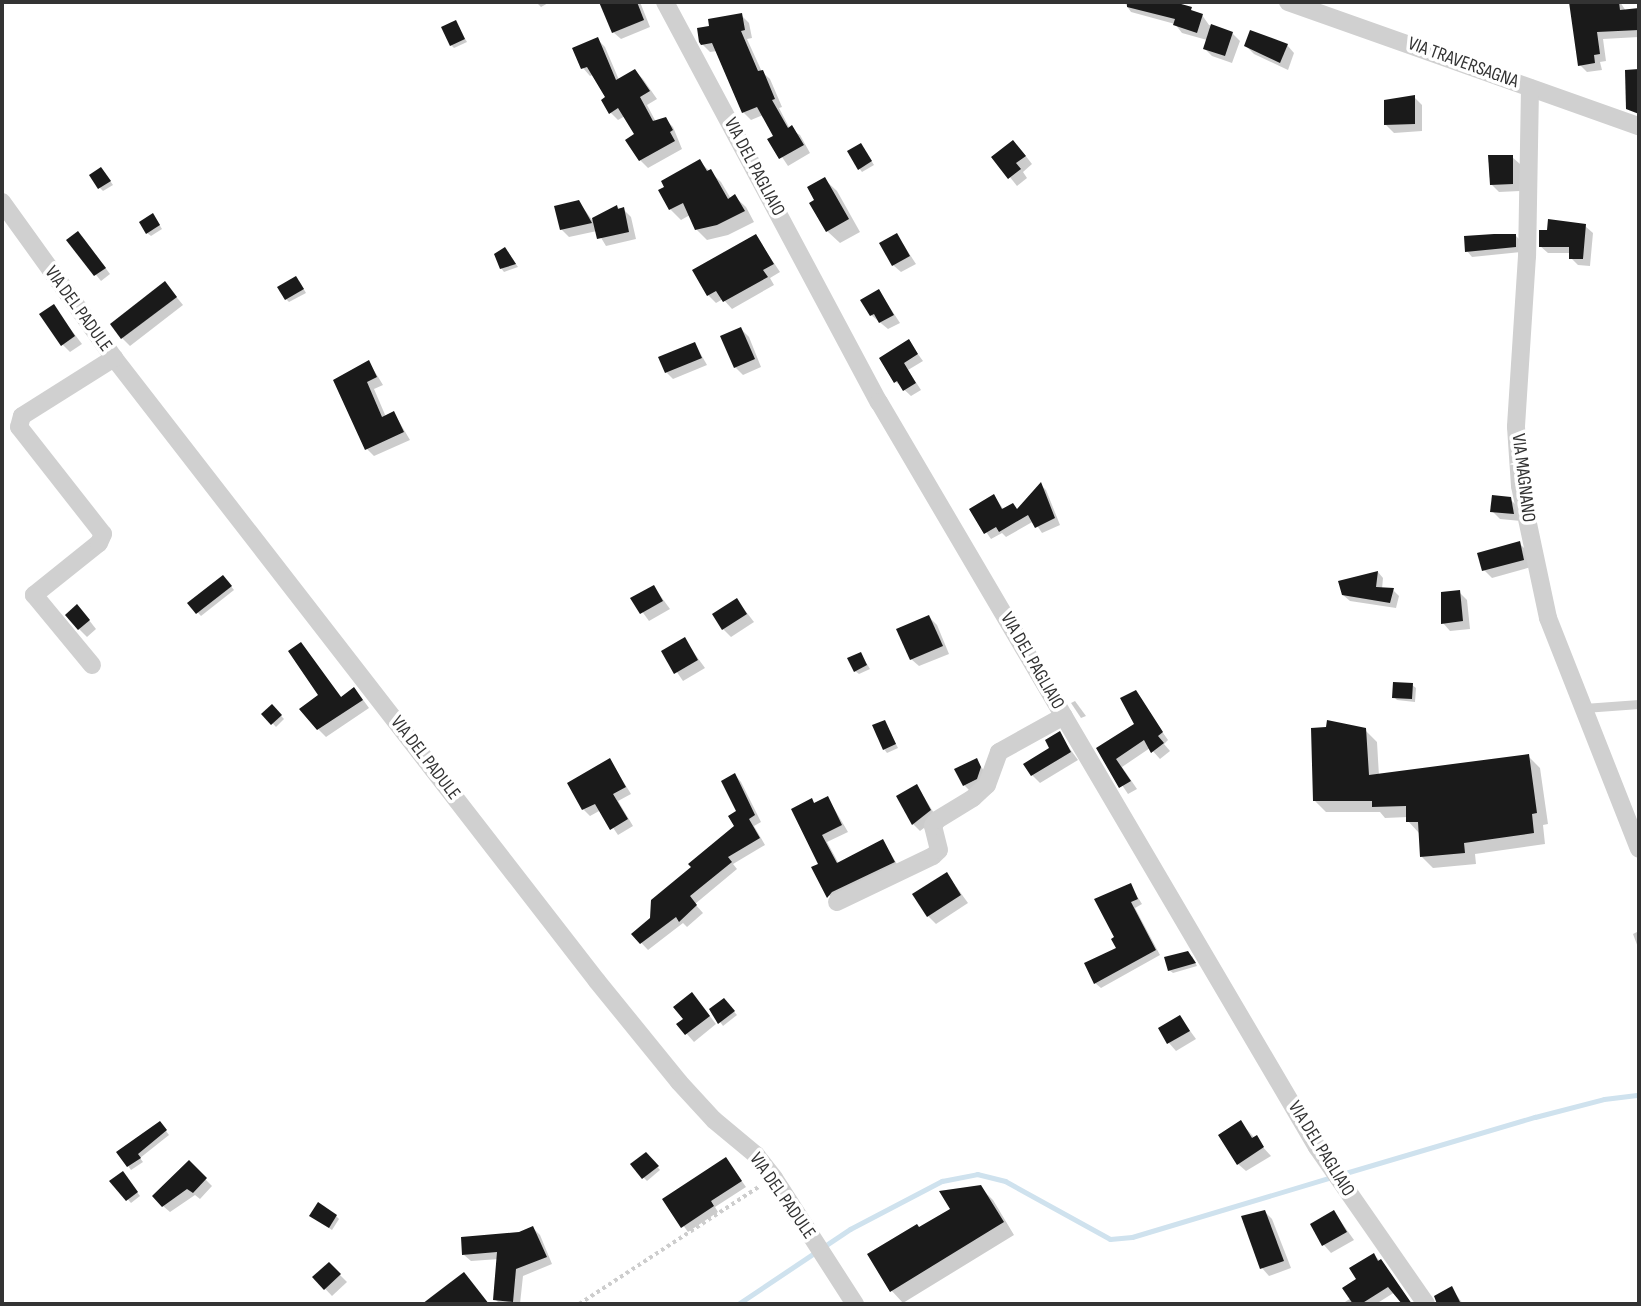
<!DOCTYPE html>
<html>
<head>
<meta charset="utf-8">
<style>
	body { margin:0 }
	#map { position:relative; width:1641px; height:1306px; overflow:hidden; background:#fff; font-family:"Sofia Sans Condensed",sans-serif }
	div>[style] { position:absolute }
	.shadow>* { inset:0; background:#0003 }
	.stream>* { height:5px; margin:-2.5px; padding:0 2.5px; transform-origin:2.5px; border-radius:2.5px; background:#cfe2ee }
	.building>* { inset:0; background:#1a1a1a }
	.path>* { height:3.5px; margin-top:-1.75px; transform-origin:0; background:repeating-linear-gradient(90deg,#cdcdcd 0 3.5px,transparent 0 7px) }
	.lane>* { height:9px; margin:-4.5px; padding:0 4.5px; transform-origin:4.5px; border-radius:4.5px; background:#d0d0d0 }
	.street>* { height:18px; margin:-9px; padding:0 9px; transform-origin:9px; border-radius:9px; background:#d0d0d0 }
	span { translate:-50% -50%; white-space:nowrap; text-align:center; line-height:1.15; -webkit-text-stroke:7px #fff; paint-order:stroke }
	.street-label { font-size:19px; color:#333 }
	.frame { position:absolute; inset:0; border:4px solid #333; pointer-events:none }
</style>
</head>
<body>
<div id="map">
	<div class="shadow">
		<div style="clip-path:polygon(536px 2px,550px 2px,541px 7px)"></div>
		<div style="clip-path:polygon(612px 2px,640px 2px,650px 27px,621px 39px,613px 32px,603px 6px)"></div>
		<div style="clip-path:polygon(1124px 2px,1167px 2px,1202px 15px,1209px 25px,1232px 33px,1240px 41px,1232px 63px,1212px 56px,1205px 49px,1207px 40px,1182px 33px,1175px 24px,1131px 12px)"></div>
		<div style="clip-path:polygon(1571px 2px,1620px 2px,1626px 11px,1639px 10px,1639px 37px,1603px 39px,1606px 61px,1600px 62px,1602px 70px,1587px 72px,1580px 65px)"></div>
		<div style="clip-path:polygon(741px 15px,749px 23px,752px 38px,747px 39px,762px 72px,770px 79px,782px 107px,779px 108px,790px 129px,800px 135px,810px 153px,788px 166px,770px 139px,775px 137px,763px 115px,751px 120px,743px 112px,717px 51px,710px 52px,702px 44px,711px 27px)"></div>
		<div style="clip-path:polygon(456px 23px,467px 42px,454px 48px,451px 45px)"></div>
		<div style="clip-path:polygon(597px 39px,605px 47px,619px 80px,635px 71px,643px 79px,657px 99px,647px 105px,656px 122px,665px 119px,673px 127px,682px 149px,648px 168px,640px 160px,637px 135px,625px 116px,618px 120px,610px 112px,607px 98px,593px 75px,590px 76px,583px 68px)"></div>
		<div style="clip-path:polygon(1287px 45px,1294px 53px,1288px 70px,1254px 54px,1246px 46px)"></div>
		<div style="clip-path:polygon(1414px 97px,1422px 105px,1422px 131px,1394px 133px,1386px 125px)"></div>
		<div style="clip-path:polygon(864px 149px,874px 165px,862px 172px,859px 168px)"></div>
		<div style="clip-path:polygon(1021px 150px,1032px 164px,1023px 172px,1027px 178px,1017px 186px,994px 157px)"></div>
		<div style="clip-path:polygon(1512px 157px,1520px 164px,1520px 191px,1499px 192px,1491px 184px)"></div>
		<div style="clip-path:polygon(700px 162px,721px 182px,731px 199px,735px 197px,746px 207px,754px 222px,728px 235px,707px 240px,696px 229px,690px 215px,681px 220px,670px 209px)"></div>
		<div style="clip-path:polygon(104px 172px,113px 185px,103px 191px,100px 188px)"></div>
		<div style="clip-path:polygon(824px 179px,837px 191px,860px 232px,840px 243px,827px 231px,817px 200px)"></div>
		<div style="clip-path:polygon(579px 202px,592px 220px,616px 207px,623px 209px,631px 217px,636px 239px,606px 246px,597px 231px,569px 237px,561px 229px)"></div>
		<div style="clip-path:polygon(156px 219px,162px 229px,151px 236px,147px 233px)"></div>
		<div style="clip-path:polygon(1585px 226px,1593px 233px,1590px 266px,1578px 265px,1571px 258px,1570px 253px,1548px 253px,1540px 246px)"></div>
		<div style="clip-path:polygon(897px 235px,916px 264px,901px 272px,893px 265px)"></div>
		<div style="clip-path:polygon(1515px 235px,1521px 241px,1521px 252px,1472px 257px,1467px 251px)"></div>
		<div style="clip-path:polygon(756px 236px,780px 272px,770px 278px,774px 285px,732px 309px,723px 299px,716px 303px,708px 295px)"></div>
		<div style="clip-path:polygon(84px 239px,110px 274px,101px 281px,68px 240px)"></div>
		<div style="clip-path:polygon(508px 252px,518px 267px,504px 272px,501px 268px)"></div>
		<div style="clip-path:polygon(299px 281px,306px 293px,289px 302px,286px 299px)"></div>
		<div style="clip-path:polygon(165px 283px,183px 305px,130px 346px,122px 338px)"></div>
		<div style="clip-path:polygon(879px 291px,900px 323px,888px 329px,871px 315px)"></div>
		<div style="clip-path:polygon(53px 306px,82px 344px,70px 352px,62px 344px)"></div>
		<div style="clip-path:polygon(741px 329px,749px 337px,761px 367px,743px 375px,735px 367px)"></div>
		<div style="clip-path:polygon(909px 342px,923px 361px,908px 370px,921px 390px,911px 396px,896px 382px)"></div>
		<div style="clip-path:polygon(695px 344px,707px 365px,673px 379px,666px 372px)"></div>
		<div style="clip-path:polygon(369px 362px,383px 385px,374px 389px,386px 417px,394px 413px,410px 440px,374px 456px,367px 449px,335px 381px)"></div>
		<div style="clip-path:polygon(1041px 485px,1046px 490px,1060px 525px,1042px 533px,1034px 521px,1006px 537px,1002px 533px,991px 539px,971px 510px,994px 496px,1004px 510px,1018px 511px)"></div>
		<div style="clip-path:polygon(1510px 499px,1518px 507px,1521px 521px,1500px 519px,1492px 511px)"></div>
		<div style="clip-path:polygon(1519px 543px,1527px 551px,1531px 567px,1492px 578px,1484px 570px)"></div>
		<div style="clip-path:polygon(1378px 572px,1383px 578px,1382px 589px,1393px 590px,1399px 596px,1396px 608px,1350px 601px,1343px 595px)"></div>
		<div style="clip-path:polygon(226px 580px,234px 590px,201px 616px,189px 603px)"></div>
		<div style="clip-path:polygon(654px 587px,670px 609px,649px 621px,633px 599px)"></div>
		<div style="clip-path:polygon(1459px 592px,1467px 600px,1470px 629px,1450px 631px,1443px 623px)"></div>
		<div style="clip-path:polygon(737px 600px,754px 622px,731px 637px,723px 629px)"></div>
		<div style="clip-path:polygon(85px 615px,96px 629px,87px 637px,79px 629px)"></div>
		<div style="clip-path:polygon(929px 617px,937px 625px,949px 654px,919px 666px,911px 659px)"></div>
		<div style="clip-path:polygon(684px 639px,705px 668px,683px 681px,663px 652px)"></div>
		<div style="clip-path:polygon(301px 644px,342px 698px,361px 697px,369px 708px,326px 737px,318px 729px,320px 695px)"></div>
		<div style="clip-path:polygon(861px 654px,870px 669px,859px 674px,855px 671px)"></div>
		<div style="clip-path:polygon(1412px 685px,1416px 688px,1415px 702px,1397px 700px,1394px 697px)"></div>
		<div style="clip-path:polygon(1135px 693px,1168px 740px,1164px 744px,1170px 751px,1160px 759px,1150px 748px,1122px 767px,1137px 789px,1128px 794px,1098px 749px,1136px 725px)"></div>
		<div style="clip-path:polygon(1075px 701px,1086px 716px,1081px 718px,1071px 703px)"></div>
		<div style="clip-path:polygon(272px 706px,284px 719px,276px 727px,264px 714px)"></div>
		<div style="clip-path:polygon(885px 722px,898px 748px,887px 753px,884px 749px)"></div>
		<div style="clip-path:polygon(1365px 730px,1377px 742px,1379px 776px,1528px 756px,1540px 768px,1548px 824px,1543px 825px,1545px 844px,1475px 854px,1476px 864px,1433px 868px,1422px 857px,1419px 833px,1408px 821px,1408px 817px,1385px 818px,1380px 812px,1326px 812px,1314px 800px)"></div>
		<div style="clip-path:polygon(1059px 734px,1078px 760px,1040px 783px,1032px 775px)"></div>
		<div style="clip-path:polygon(610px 760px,631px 794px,618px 801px,633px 826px,618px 835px,601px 810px,590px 816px,583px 809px)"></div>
		<div style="clip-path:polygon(976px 760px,988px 776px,972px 793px,964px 785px)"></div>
		<div style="clip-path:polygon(735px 775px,741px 782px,761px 822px,754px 826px,765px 845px,733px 864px,737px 869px,695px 904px,703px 913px,687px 927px,683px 923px,648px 950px,633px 934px,651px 919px,694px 867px,736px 827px,738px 812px)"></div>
		<div style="clip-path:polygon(917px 786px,937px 818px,920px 831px,913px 824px)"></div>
		<div style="clip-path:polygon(828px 798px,848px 832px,827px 842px,839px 864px,883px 841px,900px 869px,834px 903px,813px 868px,820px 865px,811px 800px,815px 804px)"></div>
		<div style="clip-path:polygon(947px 874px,968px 903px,936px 924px,928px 916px)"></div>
		<div style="clip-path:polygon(1130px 885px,1142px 904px,1135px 908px,1160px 955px,1101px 988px,1095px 983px,1118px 949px)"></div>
		<div style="clip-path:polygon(1639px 931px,1639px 950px,1633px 934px)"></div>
		<div style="clip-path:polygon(1192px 956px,1197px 966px,1173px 973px,1169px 970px)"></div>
		<div style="clip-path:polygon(724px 1000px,737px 1015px,723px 1026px,711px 1009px)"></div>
		<div style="clip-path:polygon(699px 1002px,716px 1024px,694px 1042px,679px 1025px)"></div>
		<div style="clip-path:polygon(1180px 1017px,1196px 1039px,1176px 1051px,1169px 1043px)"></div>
		<div style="clip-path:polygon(1241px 1123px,1271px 1156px,1246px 1171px,1238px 1164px)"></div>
		<div style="clip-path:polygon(163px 1127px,169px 1135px,140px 1158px,143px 1162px,131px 1170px,118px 1152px)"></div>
		<div style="clip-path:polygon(646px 1154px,660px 1170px,647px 1181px,643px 1177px)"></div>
		<div style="clip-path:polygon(726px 1159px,746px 1187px,715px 1207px,718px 1212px,688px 1232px,665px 1200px)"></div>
		<div style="clip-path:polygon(189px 1163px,212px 1186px,200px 1199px,195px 1195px,170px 1212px,163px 1206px)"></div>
		<div style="clip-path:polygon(126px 1177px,140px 1196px,131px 1203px,112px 1181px)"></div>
		<div style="clip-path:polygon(980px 1187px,993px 1200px,1014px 1235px,903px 1303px,891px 1290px,920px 1229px,952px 1210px)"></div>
		<div style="clip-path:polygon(1265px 1212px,1272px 1219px,1291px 1268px,1269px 1276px,1262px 1268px)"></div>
		<div style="clip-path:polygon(1334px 1212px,1354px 1240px,1331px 1253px,1324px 1245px)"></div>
		<div style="clip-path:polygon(336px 1216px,339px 1219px,332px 1230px,315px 1219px)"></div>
		<div style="clip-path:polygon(533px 1228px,540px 1235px,552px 1264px,523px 1276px,520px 1304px,500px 1304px,495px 1299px,499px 1259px,471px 1261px,464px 1255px)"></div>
		<div style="clip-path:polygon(1374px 1255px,1380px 1261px,1412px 1304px,1404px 1304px,1395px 1292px,1376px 1304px,1347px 1304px,1345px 1302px,1351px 1298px,1358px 1280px)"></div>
		<div style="clip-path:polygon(329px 1264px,347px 1282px,332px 1296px,314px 1277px)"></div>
		<div style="clip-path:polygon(1452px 1289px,1463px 1304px,1440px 1304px,1436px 1297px)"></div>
	</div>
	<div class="stream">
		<div style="left:1342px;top:1174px;width:201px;rotate:-16.5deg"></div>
		<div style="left:1535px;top:1117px;width:71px;rotate:-14.6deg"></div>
		<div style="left:1604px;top:1099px;width:35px;rotate:-7deg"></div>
		<div style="left:738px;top:1304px;width:135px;rotate:-33.8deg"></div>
		<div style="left:850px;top:1229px;width:104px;rotate:-27.6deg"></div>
		<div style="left:942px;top:1181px;width:36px;rotate:-11deg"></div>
		<div style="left:977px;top:1174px;width:29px;rotate:14deg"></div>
		<div style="left:1005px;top:1181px;width:120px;rotate:28.9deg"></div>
		<div style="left:1110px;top:1239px;width:22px;rotate:-5deg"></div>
		<div style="left:1132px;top:1237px;width:209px;rotate:-16.7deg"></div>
	</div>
	<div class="building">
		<div style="clip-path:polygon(599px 2px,637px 2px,644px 20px,612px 33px)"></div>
		<div style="clip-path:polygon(1127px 2px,1174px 2px,1192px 7px,1191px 10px,1203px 14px,1197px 33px,1173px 25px,1175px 19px,1127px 7px)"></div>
		<div style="clip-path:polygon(1569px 2px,1619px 2px,1620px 10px,1639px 8px,1639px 30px,1597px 32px,1600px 54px,1594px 55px,1595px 63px,1578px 66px)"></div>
		<div style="clip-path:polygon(742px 13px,745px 30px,741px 31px,758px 71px,763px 70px,775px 99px,772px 100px,788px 128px,792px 125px,804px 145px,779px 159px,767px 139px,773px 136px,757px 107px,742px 113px,712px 43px,701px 45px,699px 42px,697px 28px,709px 26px,708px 19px)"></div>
		<div style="clip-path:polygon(456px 20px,465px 39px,450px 46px,441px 27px)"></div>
		<div style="clip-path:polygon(1211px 24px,1233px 32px,1225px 56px,1203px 49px)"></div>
		<div style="clip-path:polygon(1250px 30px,1288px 44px,1280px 63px,1244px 46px)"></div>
		<div style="clip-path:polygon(598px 37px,616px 80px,635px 69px,650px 91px,640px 97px,653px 121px,666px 117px,673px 130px,670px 132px,675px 141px,639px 161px,625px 140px,634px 134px,618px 108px,609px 114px,601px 100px,605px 97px,587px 67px,581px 69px,572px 48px)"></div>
		<div style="clip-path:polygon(1639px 69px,1639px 114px,1626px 109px,1625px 70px)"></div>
		<div style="clip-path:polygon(1415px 95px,1415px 124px,1384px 125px,1384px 100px)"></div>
		<div style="clip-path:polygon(1013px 140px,1026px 156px,1016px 163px,1021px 169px,1008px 179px,991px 157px)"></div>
		<div style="clip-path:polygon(861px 143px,872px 161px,858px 170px,847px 151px)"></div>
		<div style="clip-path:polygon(1488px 155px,1513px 155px,1513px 184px,1490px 185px)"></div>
		<div style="clip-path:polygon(700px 159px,707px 171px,711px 169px,728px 199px,735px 194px,745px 211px,717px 225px,695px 230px,683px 203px,669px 210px,658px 190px,664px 187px,661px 181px)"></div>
		<div style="clip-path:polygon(101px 167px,111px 181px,98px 189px,89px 175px)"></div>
		<div style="clip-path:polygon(825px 177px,849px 219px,826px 232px,809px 203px,814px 200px,807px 187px)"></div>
		<div style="clip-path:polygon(579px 200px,592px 223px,560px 230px,554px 206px)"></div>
		<div style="clip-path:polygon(617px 205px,618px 209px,624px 207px,629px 232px,597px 239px,592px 218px)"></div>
		<div style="clip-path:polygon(153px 213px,160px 225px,146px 234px,139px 222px)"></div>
		<div style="clip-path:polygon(1548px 219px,1586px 224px,1583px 259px,1569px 259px,1569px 247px,1539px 247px,1539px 230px,1547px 230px)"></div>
		<div style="clip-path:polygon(78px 231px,106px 268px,94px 276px,66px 240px)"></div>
		<div style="clip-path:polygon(897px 233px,910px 256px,892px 266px,879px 243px)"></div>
		<div style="clip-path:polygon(756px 234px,774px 264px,763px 270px,768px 277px,723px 302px,716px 291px,707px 296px,692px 270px)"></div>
		<div style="clip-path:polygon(1494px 234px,1516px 234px,1516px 247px,1465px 252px,1464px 236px)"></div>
		<div style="clip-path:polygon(505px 247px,516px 264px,500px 269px,494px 254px)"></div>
		<div style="clip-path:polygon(296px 276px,304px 289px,285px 300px,277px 287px)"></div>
		<div style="clip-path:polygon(165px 281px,177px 297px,121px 339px,110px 324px)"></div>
		<div style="clip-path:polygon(879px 289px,894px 315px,879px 323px,874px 314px,870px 316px,860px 300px)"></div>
		<div style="clip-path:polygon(54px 304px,75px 336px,61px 346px,39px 314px)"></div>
		<div style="clip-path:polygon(741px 327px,755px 359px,734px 368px,720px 336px)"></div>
		<div style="clip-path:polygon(909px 339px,918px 354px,904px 363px,916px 383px,903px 391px,897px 381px,894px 383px,879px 358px)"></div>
		<div style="clip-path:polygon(695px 342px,702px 358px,665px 373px,658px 357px)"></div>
		<div style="clip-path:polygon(369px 360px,377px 377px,367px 382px,382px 417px,394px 411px,404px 432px,365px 450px,333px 380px)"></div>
		<div style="clip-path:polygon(1041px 482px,1055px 518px,1035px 528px,1028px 515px,999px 532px,996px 527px,984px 534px,969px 509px,994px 494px,1002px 509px,1013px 503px,1017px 509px)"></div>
		<div style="clip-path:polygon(1492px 495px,1511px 497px,1514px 514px,1490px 512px)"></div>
		<div style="clip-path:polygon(1520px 541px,1524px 560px,1482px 571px,1477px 553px)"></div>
		<div style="clip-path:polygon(1378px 571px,1376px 587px,1394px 588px,1390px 603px,1342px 595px,1338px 581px)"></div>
		<div style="clip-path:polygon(223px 575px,232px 586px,196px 614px,187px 603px)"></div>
		<div style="clip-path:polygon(654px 585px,663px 601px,640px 614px,630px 598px)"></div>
		<div style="clip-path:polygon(1460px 590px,1463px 621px,1441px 624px,1441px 592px)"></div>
		<div style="clip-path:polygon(737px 598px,747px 614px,722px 630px,712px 614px)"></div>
		<div style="clip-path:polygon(77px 604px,90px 620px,78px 630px,65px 615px)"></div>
		<div style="clip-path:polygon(929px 615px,943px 646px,910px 660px,896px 629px)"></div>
		<div style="clip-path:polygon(685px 637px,698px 660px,674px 674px,661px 651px)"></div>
		<div style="clip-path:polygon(301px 642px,341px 697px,354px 687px,363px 700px,317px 730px,299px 709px,318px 695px,288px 651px)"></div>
		<div style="clip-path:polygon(861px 652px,867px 665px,854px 672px,847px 658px)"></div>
		<div style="clip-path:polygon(1393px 682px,1413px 683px,1412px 699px,1392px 698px)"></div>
		<div style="clip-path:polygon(1136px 690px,1163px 732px,1158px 736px,1164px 743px,1151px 753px,1144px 740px,1116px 759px,1131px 781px,1119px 788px,1096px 748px,1134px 724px,1120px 698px)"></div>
		<div style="clip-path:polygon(272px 704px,282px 715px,271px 725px,261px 714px)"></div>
		<div style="clip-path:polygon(885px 720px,896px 744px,883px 750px,872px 725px)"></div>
		<div style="clip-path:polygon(1327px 720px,1366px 728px,1369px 775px,1529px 754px,1537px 813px,1532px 814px,1534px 833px,1464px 843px,1465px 853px,1420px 857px,1418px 822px,1406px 822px,1406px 806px,1372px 807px,1372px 801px,1313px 801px,1311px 728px,1326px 727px)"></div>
		<div style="clip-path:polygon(1060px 731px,1071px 752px,1031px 776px,1023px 764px,1049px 748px,1045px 740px)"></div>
		<div style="clip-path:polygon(610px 758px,626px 787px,613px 794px,628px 819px,610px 830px,595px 804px,582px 810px,567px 783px)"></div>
		<div style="clip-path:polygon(977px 758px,981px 767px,977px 779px,963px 786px,954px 769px)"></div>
		<div style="clip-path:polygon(735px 773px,755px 815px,749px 819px,760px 838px,728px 857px,732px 862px,690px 896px,697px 905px,679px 922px,676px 917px,640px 944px,631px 934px,650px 918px,651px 900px,691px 867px,688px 864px,734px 826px,728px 816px,736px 811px,721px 781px)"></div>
		<div style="clip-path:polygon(917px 784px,931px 810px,912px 825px,896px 796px)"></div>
		<div style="clip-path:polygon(828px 796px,842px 825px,822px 835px,837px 863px,883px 839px,895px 862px,832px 892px,827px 898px,811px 867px,818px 864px,791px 809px,812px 798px,814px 803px)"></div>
		<div style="clip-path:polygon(947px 872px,961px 895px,927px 917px,912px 894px)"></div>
		<div style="clip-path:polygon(1131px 883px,1138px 899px,1131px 902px,1156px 950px,1094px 984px,1084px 963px,1116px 948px,1111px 939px,1114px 937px,1094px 899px)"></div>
		<div style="clip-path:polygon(1188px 951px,1196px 963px,1168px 971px,1164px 957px)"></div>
		<div style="clip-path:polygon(692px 992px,710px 1016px,685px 1035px,676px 1024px,683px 1019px,673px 1007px)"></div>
		<div style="clip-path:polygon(724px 998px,735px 1011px,718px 1024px,709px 1009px)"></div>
		<div style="clip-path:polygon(1180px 1015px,1190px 1031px,1167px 1044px,1158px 1028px)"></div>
		<div style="clip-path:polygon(1241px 1120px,1252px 1138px,1257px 1135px,1264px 1147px,1237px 1165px,1218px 1135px)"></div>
		<div style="clip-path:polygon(160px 1121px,167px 1130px,138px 1154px,141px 1158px,127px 1167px,116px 1152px)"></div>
		<div style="clip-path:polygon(646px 1152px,659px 1166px,642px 1179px,630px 1164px)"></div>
		<div style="clip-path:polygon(726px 1157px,742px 1181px,711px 1201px,714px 1206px,681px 1228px,662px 1199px)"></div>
		<div style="clip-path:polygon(189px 1160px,207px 1178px,193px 1193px,187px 1189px,162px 1207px,152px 1196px)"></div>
		<div style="clip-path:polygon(123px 1171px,138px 1192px,126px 1201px,109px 1181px)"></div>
		<div style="clip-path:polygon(981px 1185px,1004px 1222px,890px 1292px,867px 1254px,917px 1224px,919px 1227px,950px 1209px,939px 1191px)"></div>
		<div style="clip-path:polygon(318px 1202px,337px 1215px,329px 1228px,309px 1216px)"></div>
		<div style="clip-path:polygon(1265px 1210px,1284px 1261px,1260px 1269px,1241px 1216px)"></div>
		<div style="clip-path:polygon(1334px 1210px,1347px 1232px,1322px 1246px,1310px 1224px)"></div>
		<div style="clip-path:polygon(533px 1226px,547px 1257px,516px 1269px,513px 1302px,493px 1300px,497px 1252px,462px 1255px,461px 1237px,519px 1232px)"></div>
		<div style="clip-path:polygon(1374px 1253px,1378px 1261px,1381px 1259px,1412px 1304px,1402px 1304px,1388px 1287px,1361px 1304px,1353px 1304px,1342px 1288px,1356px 1279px,1349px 1268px)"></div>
		<div style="clip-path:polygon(329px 1262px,341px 1274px,324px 1290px,312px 1277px)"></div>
		<div style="clip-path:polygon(464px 1272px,489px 1304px,422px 1304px,439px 1291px)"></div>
		<div style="clip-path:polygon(1452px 1286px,1461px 1304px,1437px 1304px,1434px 1296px)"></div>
	</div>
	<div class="path">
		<div style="left:579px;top:1304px;width:216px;rotate:-33.1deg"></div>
	</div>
	<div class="lane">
		<div style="left:1584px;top:708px;width:55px;rotate:-4.2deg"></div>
	</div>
	<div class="street">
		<div style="left:665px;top:2px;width:454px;rotate:61.9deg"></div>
		<div style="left:879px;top:402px;width:864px;rotate:59.55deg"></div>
		<div style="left:1317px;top:1147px;width:191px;rotate:55.2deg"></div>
		<div style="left:1288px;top:2px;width:372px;rotate:19.5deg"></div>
		<div style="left:1530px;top:88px;width:168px;rotate:91deg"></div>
		<div style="left:1527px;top:256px;width:171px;rotate:93.7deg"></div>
		<div style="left:1516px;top:427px;width:59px;rotate:86.1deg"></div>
		<div style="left:1520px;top:486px;width:135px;rotate:78deg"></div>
		<div style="left:1548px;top:618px;width:248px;rotate:68.5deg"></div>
		<div style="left:2px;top:202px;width:192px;rotate:54.3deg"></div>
		<div style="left:114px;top:358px;width:788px;rotate:52.21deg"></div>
		<div style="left:597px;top:981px;width:130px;rotate:50.9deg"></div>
		<div style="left:679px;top:1082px;width:52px;rotate:47.4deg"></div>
		<div style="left:714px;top:1120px;width:55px;rotate:39.8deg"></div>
		<div style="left:756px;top:1155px;width:29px;rotate:52deg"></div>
		<div style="left:774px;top:1178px;width:150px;rotate:57.3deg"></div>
		<div style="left:92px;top:665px;width:91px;rotate:-129.6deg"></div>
		<div style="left:34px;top:595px;width:83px;rotate:-38.7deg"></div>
		<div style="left:99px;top:543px;width:10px;rotate:-66deg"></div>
		<div style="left:103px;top:534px;width:136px;rotate:-128.1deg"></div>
		<div style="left:19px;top:427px;width:11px;rotate:-75deg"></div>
		<div style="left:22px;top:416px;width:109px;rotate:-32.2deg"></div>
		<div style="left:837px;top:902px;width:106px;rotate:-25.6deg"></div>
		<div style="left:933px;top:856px;width:8px;rotate:-45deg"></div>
		<div style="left:939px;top:850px;width:25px;rotate:-104deg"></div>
		<div style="left:933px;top:826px;width:7px;rotate:-56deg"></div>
		<div style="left:937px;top:820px;width:42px;rotate:-31.4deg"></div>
		<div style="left:973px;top:798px;width:19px;rotate:-43deg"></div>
		<div style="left:987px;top:785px;width:35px;rotate:-70deg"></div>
		<div style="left:999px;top:752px;width:74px;rotate:-29deg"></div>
	</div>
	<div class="street-label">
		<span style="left:1463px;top:63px;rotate:20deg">VIA TRAVERSAGNA</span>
		<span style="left:754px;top:167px;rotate:62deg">VIA DEL PAGLIAIO</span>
		<span style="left:78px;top:309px;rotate:54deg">VIA DEL PADULE</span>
		<span style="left:1523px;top:478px;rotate:83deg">VIA MAGNANO</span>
		<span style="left:1032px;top:661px;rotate:60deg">VIA DEL PAGLIAIO</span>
		<span style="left:425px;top:758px;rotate:52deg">VIA DEL PADULE</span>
		<span style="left:1321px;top:1149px;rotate:58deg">VIA DEL PAGLIAIO</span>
		<span style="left:782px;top:1196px;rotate:55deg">VIA DEL PADULE</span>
	</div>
	<div class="frame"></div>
</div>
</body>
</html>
